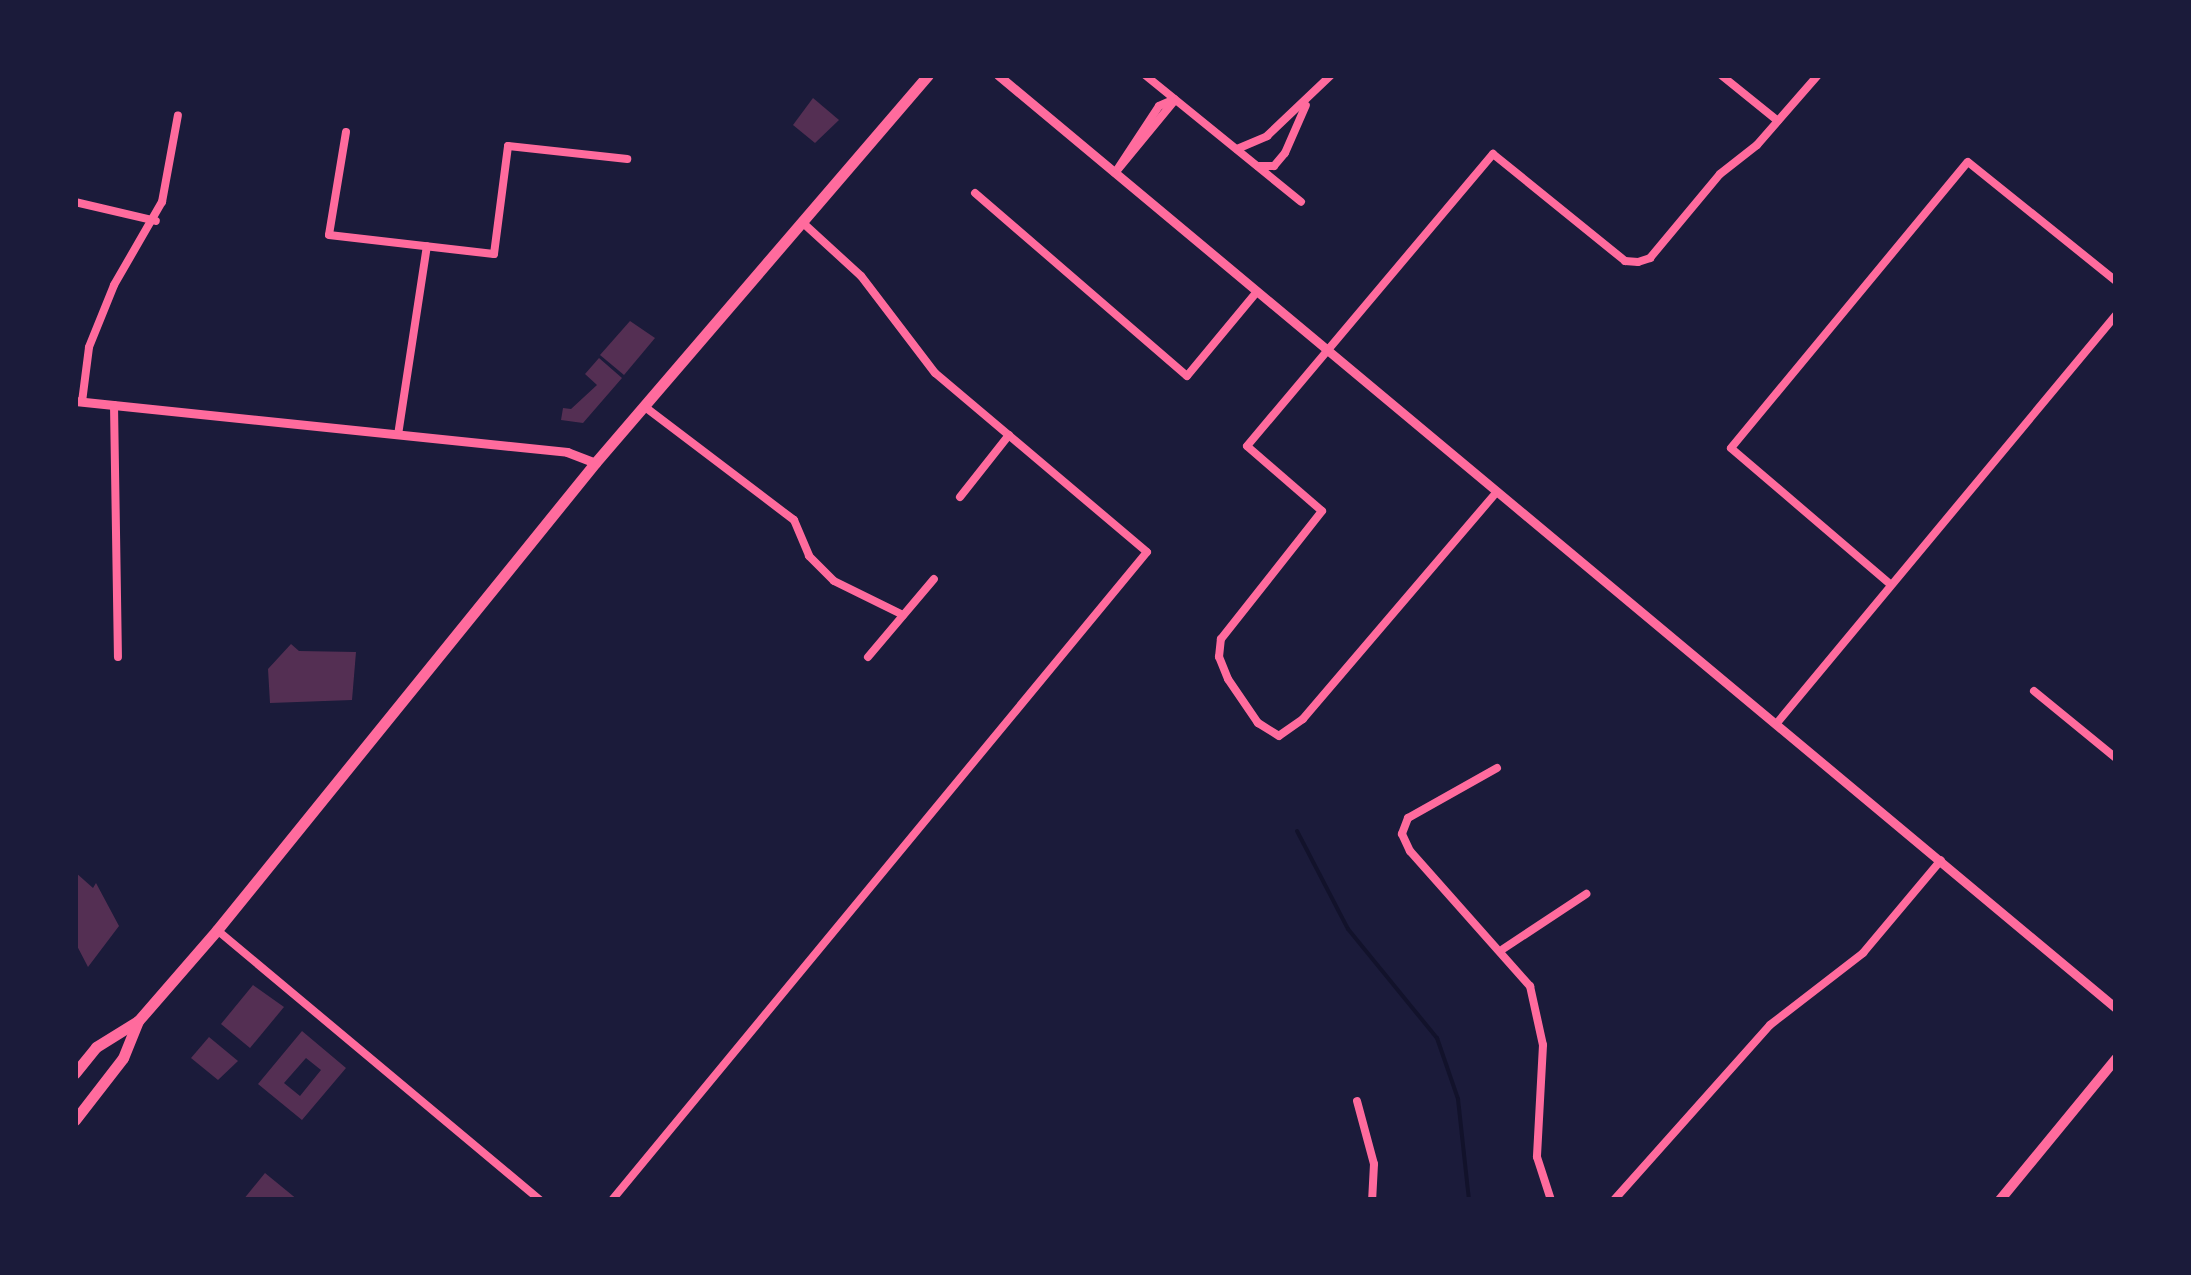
<!DOCTYPE html>
<html>
<head>
<meta charset="utf-8">
<style>
	body { margin:0 }
	#map { position:relative; width:2191px; height:1275px; overflow:hidden; background:#1b1b3a; font-family:"Fira Sans Condensed",sans-serif }
	div>[style] { position:absolute }
	.stream>* { height:4px; margin:-2px; padding:0 2px; transform-origin:2px; border-radius:2px; background:#12122b }
	.building>* { inset:0; background:#542f53 }
	.minor>* { height:8px; margin:-4px; padding:0 4px; transform-origin:4px; border-radius:4px; background:#ff6b9d }
	.tertiary>* { height:9px; margin:-4.5px; padding:0 4.5px; transform-origin:4.5px; border-radius:4.5px; background:#ff6b9d }
	.secondary>* { height:10px; margin:-5px; padding:0 5px; transform-origin:5px; border-radius:5px; background:#ff6b9d }
	.primary>* { height:11px; margin:-5.5px; padding:0 5.5px; transform-origin:5.5px; border-radius:5.5px; background:#ff6b9d }
	span { translate:-50% -50%; white-space:nowrap; text-align:center; line-height:1.15; -webkit-text-stroke:10px #1b1b3a; paint-order:stroke }
	.frame { position:absolute; inset:0; border:78px solid #1b1b3a; pointer-events:none }
</style>
</head>
<body>
<div id="map">
	<div class="stream">
		<div style="left:1297px;top:831px;width:110px;rotate:62.5deg"></div>
		<div style="left:1348px;top:929px;width:141px;rotate:50.8deg"></div>
		<div style="left:1437px;top:1038px;width:65px;rotate:71deg"></div>
		<div style="left:1458px;top:1099px;width:102px;rotate:83.8deg"></div>
	</div>
	<div class="building">
		<div style="clip-path:polygon(813px 98px,839px 120px,815px 143px,793px 125px)"></div>
		<div style="clip-path:polygon(630px 321px,655px 338px,624px 375px,600px 355px)"></div>
		<div style="clip-path:polygon(599px 358px,622px 378px,583px 423px,561px 420px,563px 408px,571px 409px,597px 385px,585px 374px)"></div>
		<div style="clip-path:polygon(291px 644px,299px 651px,356px 652px,352px 700px,270px 703px,268px 669px)"></div>
		<div style="clip-path:polygon(75px 872px,93px 888px,96px 883px,119px 926px,88px 967px,75px 942px)"></div>
		<div style="clip-path:polygon(253px 985px,284px 1007px,250px 1048px,221px 1024px)"></div>
		<div style="clip-path:polygon(evenodd,302px 1031px,346px 1068px,302px 1120px,258px 1084px,302px 1031px,306px 1058px,321px 1070px,300px 1096px,284px 1083px,306px 1058px)"></div>
		<div style="clip-path:polygon(209px 1037px,238px 1061px,218px 1080px,191px 1058px)"></div>
		<div style="clip-path:polygon(265px 1173px,298px 1200px,243px 1200px)"></div>
	</div>
	<div class="minor">
		<div style="left:1145px;top:75px;width:201px;rotate:39.1deg"></div>
		<div style="left:1721px;top:75px;width:73px;rotate:38.9deg"></div>
		<div style="left:346px;top:132px;width:104px;rotate:99.4deg"></div>
		<div style="left:329px;top:235px;width:166px;rotate:6.6deg"></div>
		<div style="left:494px;top:254px;width:109px;rotate:-82.6deg"></div>
		<div style="left:508px;top:146px;width:120px;rotate:6.2deg"></div>
		<div style="left:1237px;top:149px;width:33px;rotate:-23deg"></div>
		<div style="left:1267px;top:136px;width:88px;rotate:-43.6deg"></div>
		<div style="left:1258px;top:166px;width:16px"></div>
		<div style="left:1274px;top:166px;width:17px;rotate:-50deg"></div>
		<div style="left:1285px;top:153px;width:52px;rotate:-66.4deg"></div>
		<div style="left:1115px;top:173px;width:80px;rotate:-56.7deg"></div>
		<div style="left:1159px;top:106px;width:17px;rotate:-24deg"></div>
		<div style="left:1115px;top:173px;width:94px;rotate:-50.6deg"></div>
		<div style="left:975px;top:193px;width:280px;rotate:40.8deg"></div>
		<div style="left:1187px;top:376px;width:108px;rotate:-50.3deg"></div>
		<div style="left:75px;top:202px;width:83px;rotate:13.2deg"></div>
		<div style="left:82px;top:402px;width:55px;rotate:-82.7deg"></div>
		<div style="left:89px;top:347px;width:67px;rotate:-68deg"></div>
		<div style="left:114px;top:285px;width:96px;rotate:-60deg"></div>
		<div style="left:162px;top:202px;width:88px;rotate:-79.6deg"></div>
		<div style="left:114px;top:405px;width:252px;rotate:89.1deg"></div>
		<div style="left:645px;top:407px;width:187px;rotate:37.2deg"></div>
		<div style="left:794px;top:520px;width:39px;rotate:67deg"></div>
		<div style="left:809px;top:556px;width:35px;rotate:45deg"></div>
		<div style="left:834px;top:581px;width:77px;rotate:26.2deg"></div>
		<div style="left:398px;top:435px;width:191px;rotate:-81.3deg"></div>
		<div style="left:1495px;top:494px;width:296px;rotate:130.5deg"></div>
		<div style="left:1303px;top:719px;width:29px;rotate:145deg"></div>
		<div style="left:1279px;top:736px;width:25px;rotate:-148deg"></div>
		<div style="left:1258px;top:723px;width:53px;rotate:-124.3deg"></div>
		<div style="left:1228px;top:679px;width:24px;rotate:-112deg"></div>
		<div style="left:1219px;top:657px;width:18px;rotate:-84deg"></div>
		<div style="left:1221px;top:639px;width:163px;rotate:-51.7deg"></div>
		<div style="left:1322px;top:511px;width:99px;rotate:-139.1deg"></div>
		<div style="left:1247px;top:446px;width:382px;rotate:-49.9deg"></div>
		<div style="left:1493px;top:154px;width:170px;rotate:39deg"></div>
		<div style="left:1625px;top:261px;width:13px;rotate:4deg"></div>
		<div style="left:1638px;top:262px;width:13px;rotate:-18deg"></div>
		<div style="left:1650px;top:258px;width:109px;rotate:-50.2deg"></div>
		<div style="left:1720px;top:174px;width:47px;rotate:-38.1deg"></div>
		<div style="left:1757px;top:145px;width:93px;rotate:-48.9deg"></div>
		<div style="left:960px;top:497px;width:79px;rotate:-51.7deg"></div>
		<div style="left:1890px;top:584px;width:209px;rotate:-139.5deg"></div>
		<div style="left:1731px;top:448px;width:371px;rotate:-50.4deg"></div>
		<div style="left:1968px;top:162px;width:190px;rotate:38.8deg"></div>
		<div style="left:868px;top:657px;width:102px;rotate:-49.8deg"></div>
		<div style="left:2034px;top:691px;width:106px;rotate:39.3deg"></div>
		<div style="left:1777px;top:723px;width:530px;rotate:-50.28deg"></div>
		<div style="left:1497px;top:768px;width:102px;rotate:150.7deg"></div>
		<div style="left:1408px;top:818px;width:17px;rotate:111deg"></div>
		<div style="left:1402px;top:834px;width:19px;rotate:65deg"></div>
		<div style="left:1410px;top:851px;width:181px;rotate:48.4deg"></div>
		<div style="left:1530px;top:986px;width:60px;rotate:77.6deg"></div>
		<div style="left:1543px;top:1045px;width:112px;rotate:93.1deg"></div>
		<div style="left:1537px;top:1157px;width:45px;rotate:72deg"></div>
		<div style="left:217px;top:930px;width:421px;rotate:39.9deg"></div>
		<div style="left:1503px;top:949px;width:100px;rotate:-33.5deg"></div>
		<div style="left:1357px;top:1101px;width:65px;rotate:74.9deg"></div>
		<div style="left:1374px;top:1164px;width:36px;rotate:93deg"></div>
		<div style="left:612px;top:1200px;width:840px;rotate:-50.46deg"></div>
		<div style="left:1147px;top:552px;width:277px;rotate:-139.8deg"></div>
		<div style="left:935px;top:373px;width:122px;rotate:-127.3deg"></div>
		<div style="left:861px;top:276px;width:80px;rotate:-137.5deg"></div>
		<div style="left:1614px;top:1200px;width:234px;rotate:-48.3deg"></div>
		<div style="left:1770px;top:1025px;width:118px;rotate:-37.7deg"></div>
		<div style="left:1863px;top:953px;width:121px;rotate:-50deg"></div>
	</div>
	<div class="tertiary">
		<div style="left:998px;top:75px;width:1456px;rotate:39.85deg"></div>
		<div style="left:75px;top:401px;width:495px;rotate:5.9deg"></div>
		<div style="left:567px;top:452px;width:30px;rotate:21deg"></div>
	</div>
	<div class="secondary">
		<div style="left:2000px;top:1200px;width:183px;rotate:-50.6deg"></div>
	</div>
	<div class="primary">
		<div style="left:75px;top:1073px;width:33px;rotate:-51deg"></div>
		<div style="left:96px;top:1047px;width:49px;rotate:-31.8deg"></div>
		<div style="left:138px;top:1021px;width:121px;rotate:-49deg"></div>
		<div style="left:217px;top:930px;width:601px;rotate:-51.01deg"></div>
		<div style="left:595px;top:463px;width:511px;rotate:-49.36deg"></div>
		<div style="left:75px;top:1120px;width:78px;rotate:-52.3deg"></div>
		<div style="left:123px;top:1058px;width:40px;rotate:-68deg"></div>
	</div>
	<div class="frame"></div>
</div>
</body>
</html>
